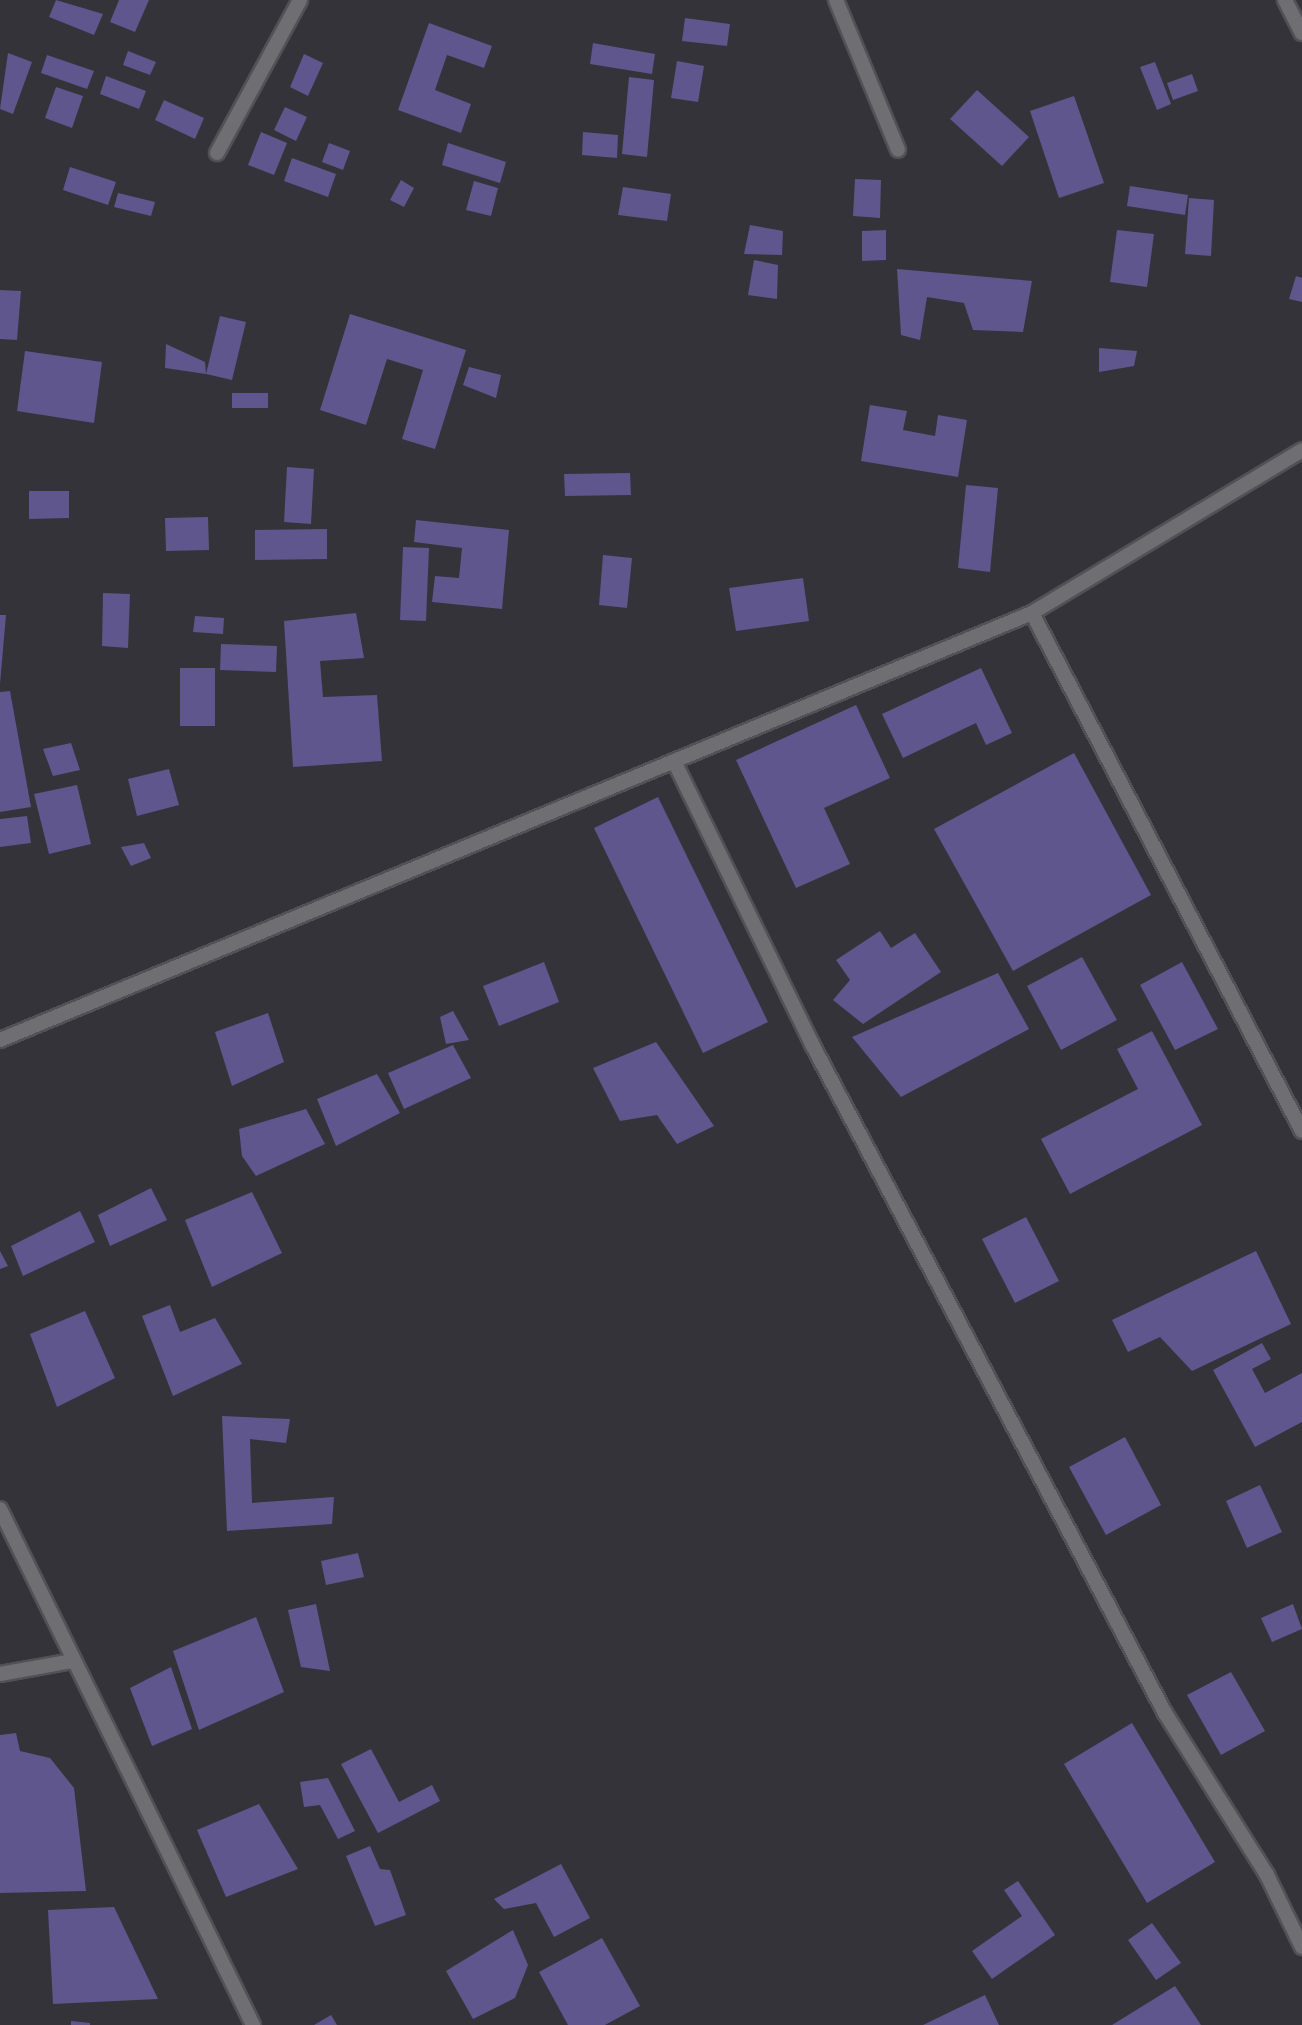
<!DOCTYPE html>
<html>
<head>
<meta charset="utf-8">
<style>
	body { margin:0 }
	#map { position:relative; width:1302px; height:2025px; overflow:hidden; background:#34333a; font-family:Arial,sans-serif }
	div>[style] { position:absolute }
	.building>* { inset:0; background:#5e568d }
	.roads { filter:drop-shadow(2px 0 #525157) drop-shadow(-2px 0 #525157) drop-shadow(0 2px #525157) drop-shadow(0 -2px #525157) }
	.street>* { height:14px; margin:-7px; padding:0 7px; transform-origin:7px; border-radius:7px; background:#6f6f73 }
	span { translate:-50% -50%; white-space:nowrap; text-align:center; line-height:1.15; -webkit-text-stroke:6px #2a2930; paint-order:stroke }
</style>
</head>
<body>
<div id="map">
	<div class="building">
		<div style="clip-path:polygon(56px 0,103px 14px,94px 35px,49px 17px)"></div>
		<div style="clip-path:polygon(119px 0,149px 0,135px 32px,110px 22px)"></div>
		<div style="clip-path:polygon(685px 18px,730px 24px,727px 46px,682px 41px)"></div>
		<div style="clip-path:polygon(429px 23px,492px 46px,484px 68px,447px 55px,435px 90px,471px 104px,461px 133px,398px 110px)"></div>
		<div style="clip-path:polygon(593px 43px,655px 54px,652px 74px,590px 64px)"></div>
		<div style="clip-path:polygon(128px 51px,156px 62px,150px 75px,123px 65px)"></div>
		<div style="clip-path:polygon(8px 53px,32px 62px,13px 114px,0 109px)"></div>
		<div style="clip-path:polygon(304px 54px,323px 63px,308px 96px,290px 87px)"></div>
		<div style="clip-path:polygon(47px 55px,94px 71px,87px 89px,41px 73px)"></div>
		<div style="clip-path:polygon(677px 61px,704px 66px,698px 102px,671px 98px)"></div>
		<div style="clip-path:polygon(1155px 62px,1171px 104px,1157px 110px,1140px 67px)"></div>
		<div style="clip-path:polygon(1192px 74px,1198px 91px,1173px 100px,1167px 83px)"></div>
		<div style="clip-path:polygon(106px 76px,146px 91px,139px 109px,100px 94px)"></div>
		<div style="clip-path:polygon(629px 77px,654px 80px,647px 157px,622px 154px)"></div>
		<div style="clip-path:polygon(56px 87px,83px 96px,72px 128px,45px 118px)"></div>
		<div style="clip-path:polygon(977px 90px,1029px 137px,1002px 166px,950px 119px)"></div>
		<div style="clip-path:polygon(1074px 96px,1104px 183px,1059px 198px,1030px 111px)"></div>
		<div style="clip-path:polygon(164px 100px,204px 118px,195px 139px,155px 120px)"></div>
		<div style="clip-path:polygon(285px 107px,307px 117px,296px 141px,274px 130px)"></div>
		<div style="clip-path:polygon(261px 132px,287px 143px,274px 175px,248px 165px)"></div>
		<div style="clip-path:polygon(583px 132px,618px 135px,617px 158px,582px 155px)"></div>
		<div style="clip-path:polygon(329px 143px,350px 151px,343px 170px,322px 162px)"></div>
		<div style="clip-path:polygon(448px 143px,506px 162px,500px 183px,442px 165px)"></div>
		<div style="clip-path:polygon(292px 158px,336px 174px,328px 197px,284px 181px)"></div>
		<div style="clip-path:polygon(70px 167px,116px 182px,108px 205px,63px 190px)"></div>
		<div style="clip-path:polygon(855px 179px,881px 180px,880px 218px,853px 216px)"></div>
		<div style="clip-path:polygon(401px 180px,414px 188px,404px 207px,390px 200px)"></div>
		<div style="clip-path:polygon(474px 181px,498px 188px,491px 216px,466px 210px)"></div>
		<div style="clip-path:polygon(1130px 186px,1188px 195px,1185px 215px,1127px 206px)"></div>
		<div style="clip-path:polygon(623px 187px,671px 194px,667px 221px,618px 215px)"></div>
		<div style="clip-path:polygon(118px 193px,155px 202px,151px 216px,114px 207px)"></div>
		<div style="clip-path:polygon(1189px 198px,1214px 200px,1211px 256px,1185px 254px)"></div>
		<div style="clip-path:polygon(750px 225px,783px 231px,782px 255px,744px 254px)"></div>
		<div style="clip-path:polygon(886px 230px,886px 260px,862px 261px,862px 231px)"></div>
		<div style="clip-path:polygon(1117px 230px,1154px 234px,1147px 287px,1110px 282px)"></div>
		<div style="clip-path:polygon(754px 260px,778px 265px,777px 299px,748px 295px)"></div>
		<div style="clip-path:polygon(897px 269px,1032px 281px,1023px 332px,973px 330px,964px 303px,927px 297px,920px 340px,901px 335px)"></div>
		<div style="clip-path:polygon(1296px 276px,1302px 278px,1302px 302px,1289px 299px)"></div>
		<div style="clip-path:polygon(0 290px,21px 291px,17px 340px,0 339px)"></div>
		<div style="clip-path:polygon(350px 314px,466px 350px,435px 449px,402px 439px,423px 370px,387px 359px,366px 425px,320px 410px)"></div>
		<div style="clip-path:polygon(220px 316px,246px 322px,232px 380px,206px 374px)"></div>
		<div style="clip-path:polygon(166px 344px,205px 362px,206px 374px,165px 368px)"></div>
		<div style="clip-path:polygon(1099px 348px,1137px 351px,1134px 366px,1099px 372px)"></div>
		<div style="clip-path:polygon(25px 351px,102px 362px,94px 423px,17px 411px)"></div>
		<div style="clip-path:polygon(469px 367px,501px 375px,496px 398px,463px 385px)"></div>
		<div style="clip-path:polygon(232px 393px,268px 393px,268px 408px,232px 408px)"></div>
		<div style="clip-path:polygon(870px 405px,907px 411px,903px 430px,935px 436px,938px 415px,967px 420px,958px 477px,861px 461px)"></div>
		<div style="clip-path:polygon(287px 467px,314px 469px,311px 524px,284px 522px)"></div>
		<div style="clip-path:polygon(630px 473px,631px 495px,565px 496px,564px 474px)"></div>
		<div style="clip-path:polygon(966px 485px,998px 488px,990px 572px,958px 568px)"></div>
		<div style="clip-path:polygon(29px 491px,69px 491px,69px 518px,29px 519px)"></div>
		<div style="clip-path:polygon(208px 517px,209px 550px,166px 551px,165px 518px)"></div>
		<div style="clip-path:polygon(416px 520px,509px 530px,502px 609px,432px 602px,435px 576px,459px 578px,462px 548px,414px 542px)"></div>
		<div style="clip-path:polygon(327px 529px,327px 559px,255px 560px,255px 530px)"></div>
		<div style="clip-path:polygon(403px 547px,429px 548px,426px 621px,400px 620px)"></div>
		<div style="clip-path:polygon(603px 555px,632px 558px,627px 608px,599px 605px)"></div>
		<div style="clip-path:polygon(803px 578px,809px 621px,736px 631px,729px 588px)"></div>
		<div style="clip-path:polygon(103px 593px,130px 594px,128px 648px,102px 646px)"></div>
		<div style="clip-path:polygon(356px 613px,364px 658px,320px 661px,323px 697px,377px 695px,382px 761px,293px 767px,284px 621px)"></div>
		<div style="clip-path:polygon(0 615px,6px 615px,0 684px)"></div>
		<div style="clip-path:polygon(195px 616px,224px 618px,223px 634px,193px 632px)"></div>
		<div style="clip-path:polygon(221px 644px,277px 646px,276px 672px,220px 670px)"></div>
		<div style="clip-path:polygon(180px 668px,215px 668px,215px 726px,180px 726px)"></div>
		<div style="clip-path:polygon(981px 668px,1012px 733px,986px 745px,976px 723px,903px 758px,882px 714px)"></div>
		<div style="clip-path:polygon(10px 691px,31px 807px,0 812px,0 692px)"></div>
		<div style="clip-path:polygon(856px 705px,890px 778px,824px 808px,850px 864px,796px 888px,736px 760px)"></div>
		<div style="clip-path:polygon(71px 743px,80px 770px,53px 776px,43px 749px)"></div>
		<div style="clip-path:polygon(1074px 753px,1151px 895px,1013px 971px,934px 829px)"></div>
		<div style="clip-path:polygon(169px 769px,179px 805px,137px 816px,128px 779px)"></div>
		<div style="clip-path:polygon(77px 785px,91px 844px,49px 854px,34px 794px)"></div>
		<div style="clip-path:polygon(658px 797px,768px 1022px,703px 1053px,594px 828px)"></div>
		<div style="clip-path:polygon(27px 816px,31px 843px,0 847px,0 819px)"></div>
		<div style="clip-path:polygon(144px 843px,151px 858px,131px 866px,121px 847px)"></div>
		<div style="clip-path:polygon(880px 931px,891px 948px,915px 933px,941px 972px,863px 1024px,833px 1000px,850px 980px,836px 960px)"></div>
		<div style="clip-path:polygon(1082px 957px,1117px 1020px,1061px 1050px,1027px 986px)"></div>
		<div style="clip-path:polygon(544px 962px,559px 1002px,499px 1026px,483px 986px)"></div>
		<div style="clip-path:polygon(1182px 962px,1218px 1029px,1175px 1050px,1140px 985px)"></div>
		<div style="clip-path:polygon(998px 973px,1029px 1029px,901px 1097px,852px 1037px)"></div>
		<div style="clip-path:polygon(453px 1011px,469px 1040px,446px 1044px,440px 1017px)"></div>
		<div style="clip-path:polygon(268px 1013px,284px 1062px,232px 1086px,215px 1032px)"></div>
		<div style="clip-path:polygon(1152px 1031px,1202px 1125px,1070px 1194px,1041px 1139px,1138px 1089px,1117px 1049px)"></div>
		<div style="clip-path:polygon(656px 1042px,714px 1126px,677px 1144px,657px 1115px,620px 1121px,593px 1068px)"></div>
		<div style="clip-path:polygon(453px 1045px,471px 1078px,404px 1109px,388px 1073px)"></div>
		<div style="clip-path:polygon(377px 1074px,400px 1113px,336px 1146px,317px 1099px)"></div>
		<div style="clip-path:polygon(306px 1109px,325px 1144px,256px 1176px,242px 1156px,239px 1129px)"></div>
		<div style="clip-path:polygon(151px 1188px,167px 1220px,110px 1246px,98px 1215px)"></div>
		<div style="clip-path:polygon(252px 1192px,282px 1253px,212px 1287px,185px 1220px)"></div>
		<div style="clip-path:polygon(80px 1211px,95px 1242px,23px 1276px,11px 1246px)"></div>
		<div style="clip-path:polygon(1026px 1217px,1059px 1281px,1015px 1303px,982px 1239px)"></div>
		<div style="clip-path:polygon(0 1251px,8px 1266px,0 1269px)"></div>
		<div style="clip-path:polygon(1256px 1251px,1291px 1324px,1192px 1371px,1160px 1337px,1128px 1352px,1112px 1320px)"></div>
		<div style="clip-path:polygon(170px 1305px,180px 1332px,215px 1318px,242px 1364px,173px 1396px,142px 1316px)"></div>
		<div style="clip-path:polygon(85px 1311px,115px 1378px,57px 1407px,30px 1334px)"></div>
		<div style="clip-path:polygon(1262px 1343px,1271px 1359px,1252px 1369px,1265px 1393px,1302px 1373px,1302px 1422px,1255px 1447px,1213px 1370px)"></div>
		<div style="clip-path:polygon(222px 1416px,290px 1419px,286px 1443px,250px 1439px,252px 1503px,334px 1497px,332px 1524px,227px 1531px)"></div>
		<div style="clip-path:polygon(1125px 1437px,1161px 1505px,1106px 1535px,1069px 1467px)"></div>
		<div style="clip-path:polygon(1260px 1485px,1282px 1532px,1247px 1548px,1226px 1501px)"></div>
		<div style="clip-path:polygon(358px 1553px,364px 1577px,326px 1585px,321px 1561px)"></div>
		<div style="clip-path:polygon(316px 1604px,330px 1671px,301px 1667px,288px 1610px)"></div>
		<div style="clip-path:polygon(1293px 1604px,1302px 1629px,1272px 1642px,1261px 1618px)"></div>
		<div style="clip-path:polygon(256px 1617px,284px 1692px,199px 1730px,173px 1651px)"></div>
		<div style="clip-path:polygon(171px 1667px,192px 1729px,152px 1746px,130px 1688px)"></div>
		<div style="clip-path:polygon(1231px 1672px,1265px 1731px,1221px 1755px,1187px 1695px)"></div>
		<div style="clip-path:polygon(1132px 1723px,1215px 1862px,1147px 1903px,1064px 1764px)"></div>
		<div style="clip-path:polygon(16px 1733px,20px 1751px,50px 1758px,74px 1788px,86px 1891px,0 1893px,0 1735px)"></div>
		<div style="clip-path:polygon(371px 1749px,399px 1802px,432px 1785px,440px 1801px,378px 1833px,341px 1764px)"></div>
		<div style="clip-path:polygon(328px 1778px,355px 1831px,338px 1839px,320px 1805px,304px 1807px,300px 1782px)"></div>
		<div style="clip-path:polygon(259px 1804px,298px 1869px,226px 1897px,197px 1830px)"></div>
		<div style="clip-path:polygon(370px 1846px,380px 1869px,390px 1870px,406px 1915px,375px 1926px,346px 1856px)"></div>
		<div style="clip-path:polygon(561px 1864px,590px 1918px,554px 1937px,536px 1903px,504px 1909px,494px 1899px)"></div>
		<div style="clip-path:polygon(1018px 1881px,1055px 1935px,992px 1979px,972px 1951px,1022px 1916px,1004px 1890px)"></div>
		<div style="clip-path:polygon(114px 1907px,158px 1999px,53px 2004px,48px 1910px)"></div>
		<div style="clip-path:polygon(1152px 1923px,1181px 1963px,1156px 1980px,1128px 1940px)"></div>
		<div style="clip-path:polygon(513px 1930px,528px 1965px,515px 1998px,473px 2019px,446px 1971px)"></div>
		<div style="clip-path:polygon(602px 1938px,640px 2006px,605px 2025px,568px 2025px,539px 1972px)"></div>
		<div style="clip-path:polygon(1175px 1986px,1201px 2025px,1112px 2025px)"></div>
		<div style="clip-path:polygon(985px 1995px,999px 2025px,923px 2025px)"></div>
		<div style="clip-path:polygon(331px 2015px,337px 2025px,314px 2025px)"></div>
		<div style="clip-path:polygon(71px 2021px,90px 2023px,90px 2025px,71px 2025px)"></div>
	</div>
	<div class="roads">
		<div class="street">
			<div style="left:836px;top:0;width:162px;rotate:67.5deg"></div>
			<div style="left:1285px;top:0;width:37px;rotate:63deg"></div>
			<div style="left:217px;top:153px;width:174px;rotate:-61.5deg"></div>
			<div style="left:1032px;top:613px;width:584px;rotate:62.47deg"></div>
			<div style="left:674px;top:761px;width:315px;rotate:64deg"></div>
			<div style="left:812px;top:1044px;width:756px;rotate:62.18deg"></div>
			<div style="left:1165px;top:1713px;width:191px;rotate:57.8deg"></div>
			<div style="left:1267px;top:1875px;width:80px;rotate:64.1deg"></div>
			<div style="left:0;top:1040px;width:1117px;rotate:-22.48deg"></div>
			<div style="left:1032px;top:613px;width:315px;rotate:-31.1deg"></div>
			<div style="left:0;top:1509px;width:575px;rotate:63.88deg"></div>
			<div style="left:0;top:1674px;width:73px;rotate:-10.2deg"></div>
		</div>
	</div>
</div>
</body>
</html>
